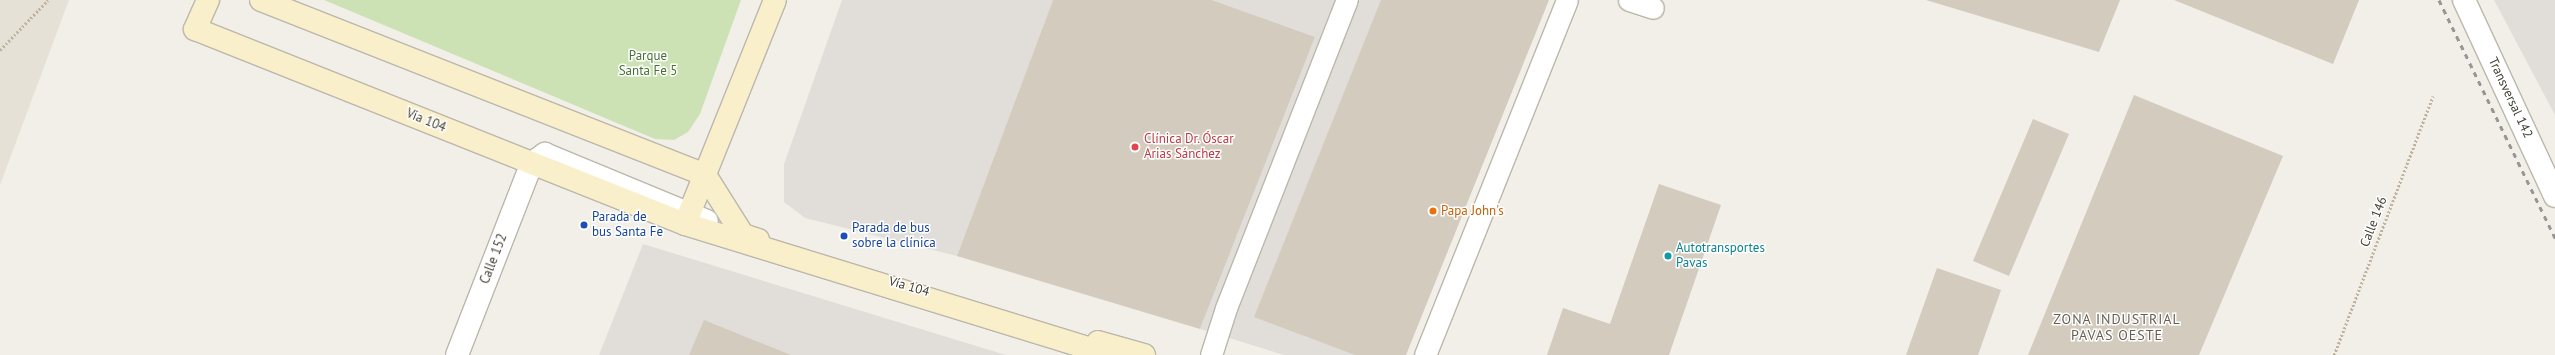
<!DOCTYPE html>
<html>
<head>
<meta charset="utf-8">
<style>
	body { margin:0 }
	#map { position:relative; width:2555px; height:355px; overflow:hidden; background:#f2efe8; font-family:"PT Sans",sans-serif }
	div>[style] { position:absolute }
	.residential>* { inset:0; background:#e5e1d6 }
	.industrial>* { inset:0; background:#e1ded9 }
	.green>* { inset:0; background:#cce2b5 }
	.building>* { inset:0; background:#d2cbbe }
	.path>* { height:2.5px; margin-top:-1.25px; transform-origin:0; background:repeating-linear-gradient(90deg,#bdb39e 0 2px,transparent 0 4px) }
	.roads { filter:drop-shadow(1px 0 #bcb7ab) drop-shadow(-1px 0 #bcb7ab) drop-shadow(0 1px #bcb7ab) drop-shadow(0 -1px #bcb7ab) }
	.lane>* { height:21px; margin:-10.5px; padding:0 10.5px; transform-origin:10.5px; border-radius:10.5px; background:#fff }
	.street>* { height:22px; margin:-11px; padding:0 11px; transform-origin:11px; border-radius:11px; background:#fff }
	.secondary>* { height:22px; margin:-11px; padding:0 11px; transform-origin:11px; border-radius:11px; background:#f9efcb }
	.rail>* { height:3px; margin-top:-1.5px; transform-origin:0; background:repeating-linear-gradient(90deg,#969696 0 5px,transparent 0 10px) }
	.dots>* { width:11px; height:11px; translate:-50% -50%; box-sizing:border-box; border:2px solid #fff; border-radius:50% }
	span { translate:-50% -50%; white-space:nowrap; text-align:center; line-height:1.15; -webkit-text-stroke:3px #fff; paint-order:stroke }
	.park-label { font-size:13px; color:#467031 }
	.street-label { font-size:13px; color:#444037 }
	.health-label { font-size:13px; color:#be3a42 }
	.left { translate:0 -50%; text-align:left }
	.food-label { font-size:13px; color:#c56008 }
	.transit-label { font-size:13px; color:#164399 }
	.culture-label { font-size:13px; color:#0d838f }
	.neighbourhood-label { font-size:14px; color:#665e50; letter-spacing:1px }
</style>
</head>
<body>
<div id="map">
	<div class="residential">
		<div style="clip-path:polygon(0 0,69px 0,0 185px)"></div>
	</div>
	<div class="industrial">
		<div style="clip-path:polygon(842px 0,1053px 0,957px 256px,805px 218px,784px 202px,784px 164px)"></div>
		<div style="clip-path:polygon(1212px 0,1492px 0,1358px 355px,1284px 355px,1200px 329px,1315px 37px)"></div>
		<div style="clip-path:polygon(2494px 0,2555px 0,2555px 115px)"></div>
		<div style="clip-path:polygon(643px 244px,1006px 355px,599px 355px)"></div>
	</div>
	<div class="green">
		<div style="clip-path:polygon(324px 0,741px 0,700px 114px,688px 132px,674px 140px,655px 139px)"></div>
	</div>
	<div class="building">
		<div style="clip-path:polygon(1053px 0,1212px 0,1315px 37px,1200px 329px,957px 256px)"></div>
		<div style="clip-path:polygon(1381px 0,1549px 0,1406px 355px,1355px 355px,1254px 317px)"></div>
		<div style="clip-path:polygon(1926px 0,2120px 0,2099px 52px)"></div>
		<div style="clip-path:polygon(2174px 0,2359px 0,2333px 64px)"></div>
		<div style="clip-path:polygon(2134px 95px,2283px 156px,2199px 355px,2028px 355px)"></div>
		<div style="clip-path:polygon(2033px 119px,2069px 134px,2009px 276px,1973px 261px)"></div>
		<div style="clip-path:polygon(1659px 184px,1721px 205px,1669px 355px,1547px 355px,1563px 308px,1610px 324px)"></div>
		<div style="clip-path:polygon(1937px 268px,2001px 290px,1978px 355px,1906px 355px)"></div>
		<div style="clip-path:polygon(704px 320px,791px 355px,689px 355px)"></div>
	</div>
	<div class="path">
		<div style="left:0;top:50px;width:69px;rotate:-46.2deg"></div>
		<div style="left:2334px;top:355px;width:277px;rotate:-69.1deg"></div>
	</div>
	<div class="roads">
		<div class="lane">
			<div style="left:1629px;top:0;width:25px;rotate:18deg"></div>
			<div style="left:1211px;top:355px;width:49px;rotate:-72.3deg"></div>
			<div style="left:1226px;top:308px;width:331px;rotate:-68.6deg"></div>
			<div style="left:1425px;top:355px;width:382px;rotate:-68.2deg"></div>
		</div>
		<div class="street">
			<div style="left:2464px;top:0;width:216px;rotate:65.1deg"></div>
			<div style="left:457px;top:355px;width:206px;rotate:-68.7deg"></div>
			<div style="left:532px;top:163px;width:16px;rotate:-35deg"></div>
			<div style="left:545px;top:154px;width:175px;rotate:22.5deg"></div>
		</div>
		<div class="secondary">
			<div style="left:208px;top:0;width:32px;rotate:114deg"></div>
			<div style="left:195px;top:29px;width:527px;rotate:21.7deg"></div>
			<div style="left:685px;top:224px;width:447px;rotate:17.1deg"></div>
			<div style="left:261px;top:0;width:477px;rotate:21.5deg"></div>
			<div style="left:705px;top:175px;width:71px;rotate:57.7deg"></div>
			<div style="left:743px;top:235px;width:16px;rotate:18deg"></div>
			<div style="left:685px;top:224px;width:241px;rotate:-68.1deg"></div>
			<div style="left:1098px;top:342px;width:48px;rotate:15.8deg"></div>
		</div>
	</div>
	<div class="rail">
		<div style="left:2439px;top:0;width:265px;rotate:64deg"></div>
	</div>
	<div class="dots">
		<div style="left:1135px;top:147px;background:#e0444e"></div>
		<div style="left:1433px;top:211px;background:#e8710a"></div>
		<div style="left:584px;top:225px;background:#1a4fb4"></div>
		<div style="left:844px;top:236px;background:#1a4fb4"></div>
		<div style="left:1668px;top:256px;background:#0f9aa8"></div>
	</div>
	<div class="park-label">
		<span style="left:648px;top:64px">Parque<br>Santa Fe 5</span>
	</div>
	<div class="street-label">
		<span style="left:2510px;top:98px;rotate:65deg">Transversal 142</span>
		<span style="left:426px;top:121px;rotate:22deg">Vía 104</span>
		<span style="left:2374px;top:222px;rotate:-69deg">Calle 146</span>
		<span style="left:494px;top:259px;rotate:-69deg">Calle 152</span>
		<span style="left:909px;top:287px;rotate:16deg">Vía 104</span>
	</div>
	<div class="health-label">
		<span class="left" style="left:1144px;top:147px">Clínica Dr. Óscar<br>Arias Sánchez</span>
	</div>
	<div class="food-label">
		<span class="left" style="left:1441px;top:211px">Papa John's</span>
	</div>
	<div class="transit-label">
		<span class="left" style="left:592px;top:225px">Parada de<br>bus Santa Fe</span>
		<span class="left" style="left:852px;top:236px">Parada de bus<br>sobre la clínica</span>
	</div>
	<div class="culture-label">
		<span class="left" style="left:1676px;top:256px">Autotransportes<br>Pavas</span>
	</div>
	<div class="neighbourhood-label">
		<span style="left:2117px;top:327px">ZONA INDUSTRIAL<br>PAVAS OESTE</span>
	</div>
</div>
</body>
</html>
